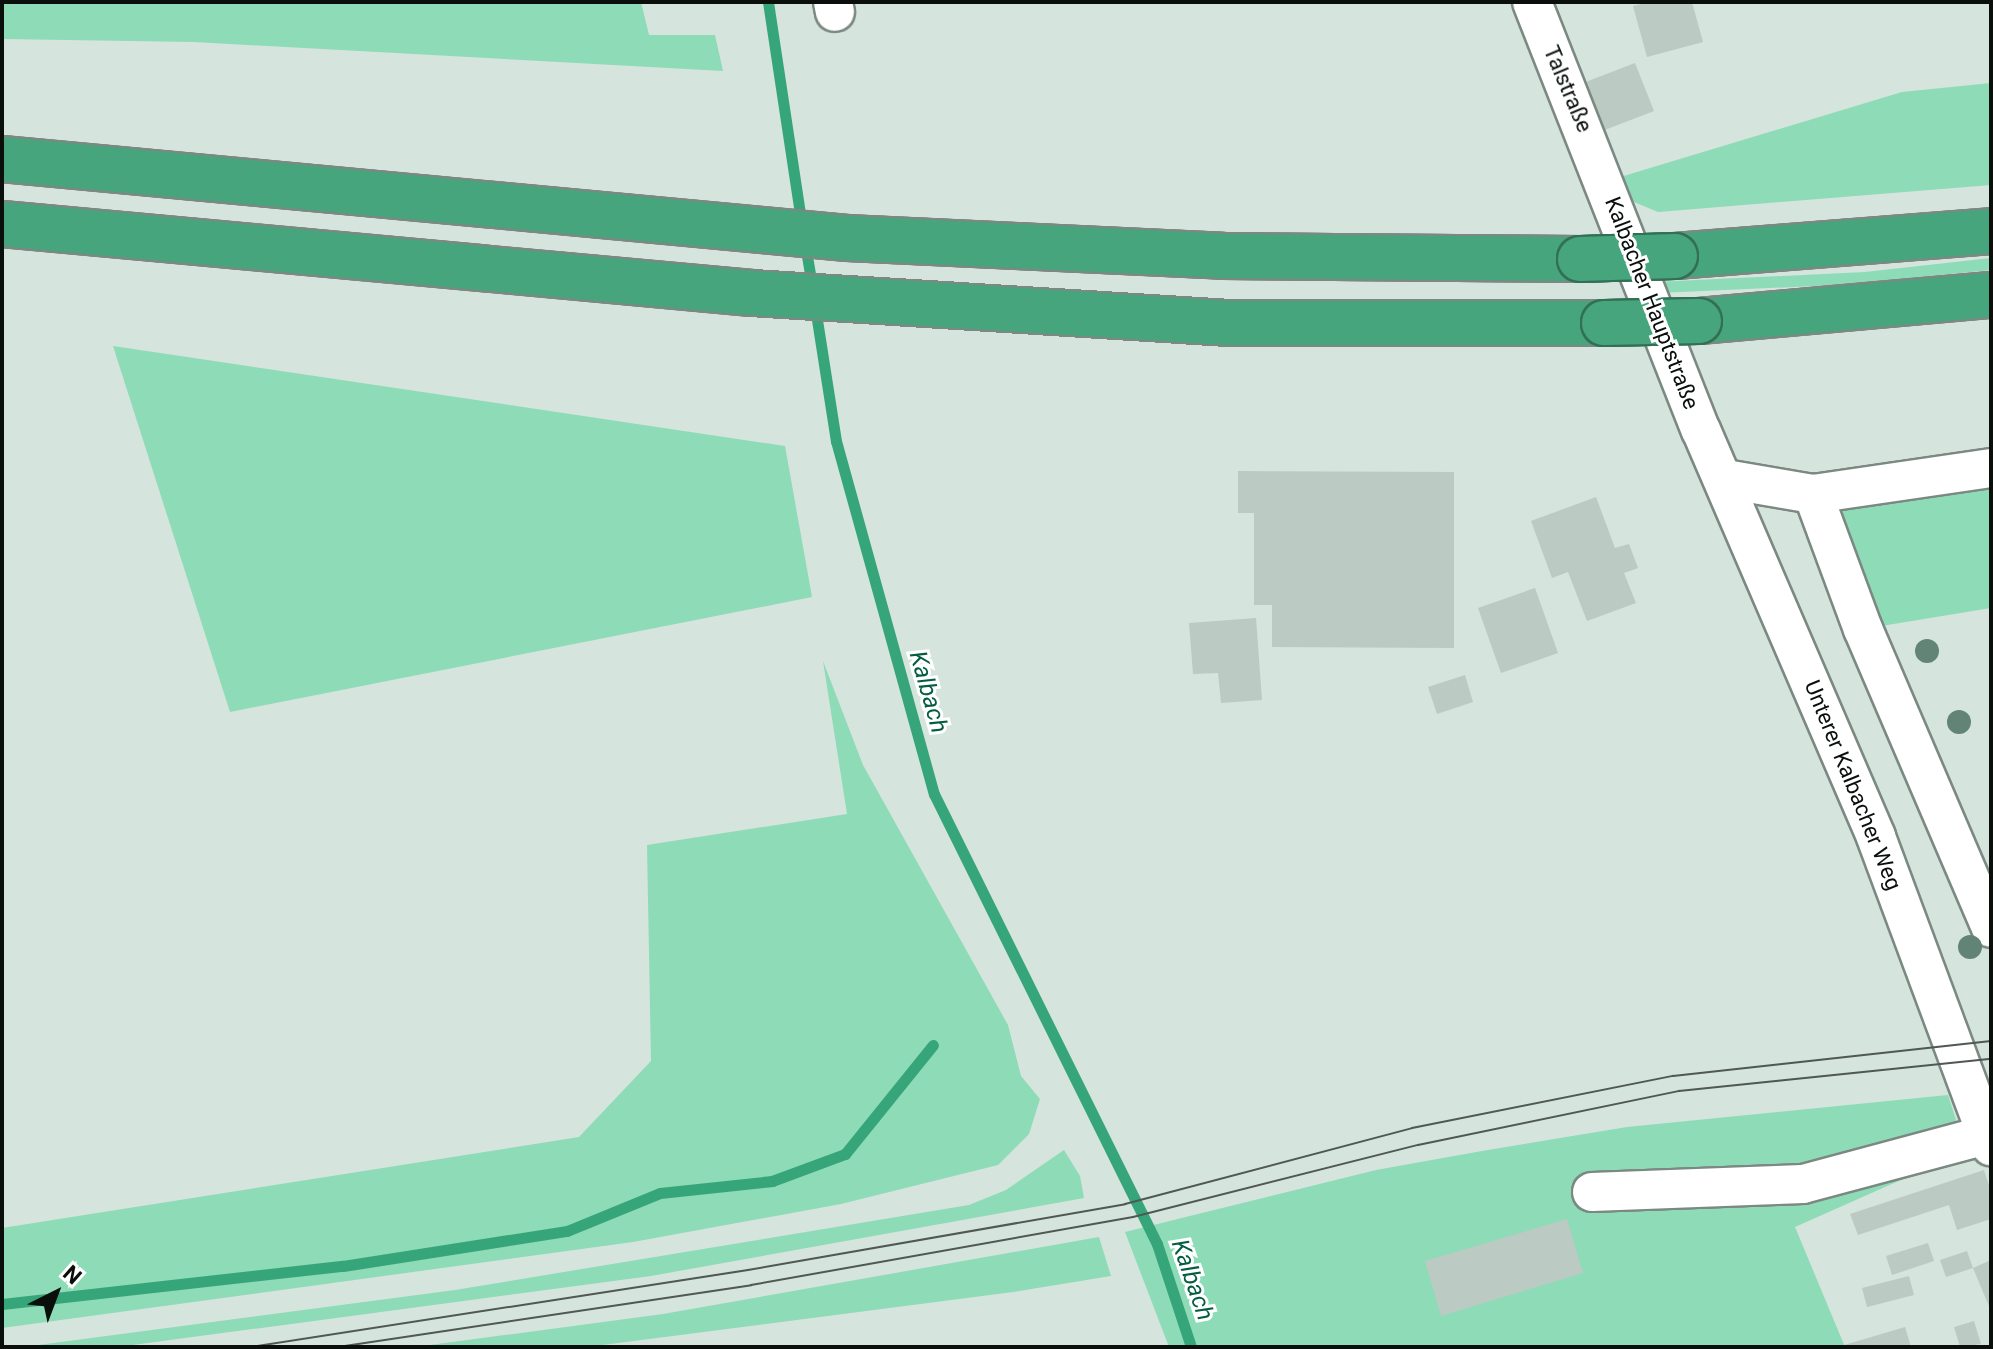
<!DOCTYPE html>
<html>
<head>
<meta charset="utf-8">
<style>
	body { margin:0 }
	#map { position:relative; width:1993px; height:1349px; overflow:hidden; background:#d5e4dc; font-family:Roboto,sans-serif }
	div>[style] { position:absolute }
	.green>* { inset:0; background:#8edbb7 }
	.stream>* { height:11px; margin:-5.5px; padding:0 5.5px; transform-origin:5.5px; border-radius:5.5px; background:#37a57a }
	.building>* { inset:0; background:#bbcac2 }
	.roads { filter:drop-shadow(2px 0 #7b8982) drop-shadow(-2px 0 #7b8982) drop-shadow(0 2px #7b8982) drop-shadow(0 -2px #7b8982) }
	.minor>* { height:38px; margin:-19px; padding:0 19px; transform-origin:19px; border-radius:19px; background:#fff }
	.highway>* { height:44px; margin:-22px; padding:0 22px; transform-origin:22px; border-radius:22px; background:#47a57d }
	.tram>* { height:2px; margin:-1px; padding:0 1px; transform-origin:1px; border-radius:1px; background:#4f5853 }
	.bridges { filter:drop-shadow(2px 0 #327055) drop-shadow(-2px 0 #327055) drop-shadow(0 2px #327055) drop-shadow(0 -2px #327055) }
	.highway-bridge>* { height:44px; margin:-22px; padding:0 22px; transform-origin:22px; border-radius:22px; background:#47a57d }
	.trees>* { width:24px; height:24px; margin:-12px; border-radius:50%; background:#628476 }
	span { translate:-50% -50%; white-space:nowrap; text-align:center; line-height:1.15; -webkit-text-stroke:6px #fff; paint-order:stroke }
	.street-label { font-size:22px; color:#0a0f0c }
	.water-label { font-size:24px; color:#045d40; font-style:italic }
	.frame { position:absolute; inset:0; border:4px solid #0a0f0c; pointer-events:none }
	.north { position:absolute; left:16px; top:1253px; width:80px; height:80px; -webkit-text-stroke:6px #fff; paint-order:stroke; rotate:42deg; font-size:22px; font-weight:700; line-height:32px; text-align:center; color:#0a0f0c }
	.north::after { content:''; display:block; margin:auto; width:28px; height:36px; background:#0a0f0c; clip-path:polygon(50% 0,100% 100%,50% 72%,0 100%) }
</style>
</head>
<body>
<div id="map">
	<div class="green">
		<div style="clip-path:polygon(2px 2px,641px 2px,649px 35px,715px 35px,723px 71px,194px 42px,2px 39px)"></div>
		<div style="clip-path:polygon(1991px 83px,1991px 185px,1658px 212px,1622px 197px,1617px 178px,1902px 92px)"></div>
		<div style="clip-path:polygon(1991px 258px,1991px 270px,1839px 285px,1659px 293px,1655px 282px,1865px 272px)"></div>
		<div style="clip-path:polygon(113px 346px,785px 446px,812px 597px,230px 712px)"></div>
		<div style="clip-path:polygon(1991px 468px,1991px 608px,1863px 629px,1813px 494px)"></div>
		<div style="clip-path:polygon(823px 661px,863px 765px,1008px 1025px,1021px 1076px,1040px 1099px,1029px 1134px,998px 1165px,841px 1204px,633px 1242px,2px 1328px,2px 1228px,579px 1137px,651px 1061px,647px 845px,847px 814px)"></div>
		<div style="clip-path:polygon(1948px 1095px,1966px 1151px,1795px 1227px,1845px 1347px,1169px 1347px,1125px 1232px,1376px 1170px,1482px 1151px,1627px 1127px)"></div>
		<div style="clip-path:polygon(1064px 1150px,1080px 1176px,1084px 1198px,651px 1276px,118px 1347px,23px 1347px,455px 1290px,969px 1205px,1006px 1190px)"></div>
		<div style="clip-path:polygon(1099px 1237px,1111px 1276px,1013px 1292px,587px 1347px,415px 1347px,663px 1314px)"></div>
	</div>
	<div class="stream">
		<div style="left:768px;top:2px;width:228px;rotate:81.4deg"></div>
		<div style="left:805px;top:244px;width:43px;rotate:80.5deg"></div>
		<div style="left:815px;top:307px;width:136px;rotate:81.1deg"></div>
		<div style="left:836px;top:441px;width:366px;rotate:74.5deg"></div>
		<div style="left:934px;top:794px;width:502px;rotate:63.64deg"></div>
		<div style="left:1157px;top:1244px;width:108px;rotate:71.7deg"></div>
		<div style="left:2px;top:1304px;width:343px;rotate:-6.4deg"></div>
		<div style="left:343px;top:1266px;width:227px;rotate:-8.9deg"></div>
		<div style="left:567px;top:1231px;width:100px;rotate:-22.2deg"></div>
		<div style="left:660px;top:1193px;width:113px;rotate:-6.1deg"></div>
		<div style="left:772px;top:1181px;width:78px;rotate:-20.3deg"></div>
		<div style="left:845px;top:1154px;width:140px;rotate:-51.1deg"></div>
	</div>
	<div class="building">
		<div style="clip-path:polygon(1649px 2px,1692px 2px,1703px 42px,1647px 57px,1633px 6px)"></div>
		<div style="clip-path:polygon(1635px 63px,1654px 111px,1602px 131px,1583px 83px)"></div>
		<div style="clip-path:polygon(1238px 471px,1454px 472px,1454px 648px,1272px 647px,1272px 605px,1254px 605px,1254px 513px,1238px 513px)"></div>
		<div style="clip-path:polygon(1596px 497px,1615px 548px,1629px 544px,1638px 568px,1624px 573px,1636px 603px,1587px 621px,1568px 572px,1552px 578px,1531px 521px)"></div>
		<div style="clip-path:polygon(1535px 588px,1558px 653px,1501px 673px,1478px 608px)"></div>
		<div style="clip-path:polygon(1256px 618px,1262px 700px,1221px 703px,1218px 673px,1193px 674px,1189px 623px)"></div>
		<div style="clip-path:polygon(1465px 675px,1473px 702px,1437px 714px,1428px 687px)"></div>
		<div style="clip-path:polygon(1984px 1170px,1991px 1192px,1991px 1219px,1957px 1230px,1949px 1205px,1858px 1235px,1850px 1214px)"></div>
		<div style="clip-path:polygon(1567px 1219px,1583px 1273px,1441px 1316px,1425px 1261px)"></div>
		<div style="clip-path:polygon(1928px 1243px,1934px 1261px,1892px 1275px,1886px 1256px)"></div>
		<div style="clip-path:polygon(1967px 1251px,1973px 1268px,1946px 1277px,1940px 1260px)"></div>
		<div style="clip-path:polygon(1991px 1260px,1991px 1311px,1973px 1268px)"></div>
		<div style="clip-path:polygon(1909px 1276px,1914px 1295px,1867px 1307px,1862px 1288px)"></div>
		<div style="clip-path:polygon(1974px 1321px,1981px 1344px,1960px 1347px,1954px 1327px)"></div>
		<div style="clip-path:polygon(1905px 1327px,1911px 1347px,1841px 1347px,1841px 1346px)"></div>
	</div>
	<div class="roads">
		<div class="minor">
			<div style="left:833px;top:2px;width:10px;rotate:79deg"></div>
			<div style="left:1532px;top:2px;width:460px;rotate:68.5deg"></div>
			<div style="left:1701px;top:430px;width:443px;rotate:66.7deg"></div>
			<div style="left:1876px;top:837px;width:330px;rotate:69.6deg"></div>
			<div style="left:1725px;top:479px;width:89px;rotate:9.7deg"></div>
			<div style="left:1813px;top:494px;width:180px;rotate:-8.3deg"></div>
			<div style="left:1813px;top:494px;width:144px;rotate:69.7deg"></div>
			<div style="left:1863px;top:629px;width:325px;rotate:66.8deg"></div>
			<div style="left:1592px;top:1192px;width:211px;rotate:-2.2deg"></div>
			<div style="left:1803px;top:1184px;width:189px;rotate:-15deg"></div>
		</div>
		<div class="highway">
			<div style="left:2px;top:159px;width:849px;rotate:5.34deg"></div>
			<div style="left:847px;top:238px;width:376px;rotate:2.7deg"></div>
			<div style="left:1223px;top:256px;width:357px;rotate:0.5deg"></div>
			<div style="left:2px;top:224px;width:753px;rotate:5.26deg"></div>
			<div style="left:752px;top:293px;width:476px;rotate:3.6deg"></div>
			<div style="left:1227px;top:323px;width:377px"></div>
			<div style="left:1675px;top:256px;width:317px;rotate:-4.5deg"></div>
			<div style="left:1699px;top:321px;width:293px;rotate:-5.1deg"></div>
		</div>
	</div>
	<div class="tram">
		<div style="left:251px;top:1347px;width:503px;rotate:-8.81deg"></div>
		<div style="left:748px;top:1270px;width:383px;rotate:-9.9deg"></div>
		<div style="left:1125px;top:1204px;width:297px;rotate:-14.8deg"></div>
		<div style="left:1412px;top:1128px;width:266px;rotate:-11.3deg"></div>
		<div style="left:1673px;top:1076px;width:320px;rotate:-6.3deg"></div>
		<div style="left:338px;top:1347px;width:418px;rotate:-8.5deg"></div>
		<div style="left:751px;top:1285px;width:388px;rotate:-10.1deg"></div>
		<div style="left:1133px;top:1217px;width:294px;rotate:-14.2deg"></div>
		<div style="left:1418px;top:1145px;width:267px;rotate:-11.7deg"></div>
		<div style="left:1679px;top:1091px;width:314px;rotate:-5.9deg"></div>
	</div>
	<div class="bridges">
		<div class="highway-bridge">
			<div style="left:1580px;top:259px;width:95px;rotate:-1.8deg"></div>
			<div style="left:1604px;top:323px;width:95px;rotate:-1.2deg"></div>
		</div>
	</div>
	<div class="trees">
		<div style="left:1927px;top:651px"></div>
		<div style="left:1959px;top:722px"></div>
		<div style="left:1970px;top:947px"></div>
	</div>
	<div class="street-label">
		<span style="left:1568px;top:89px;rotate:67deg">Talstraße</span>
		<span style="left:1652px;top:303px;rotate:69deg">Kalbacher Hauptstraße</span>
		<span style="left:1853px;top:785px;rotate:68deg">Unterer Kalbacher Weg</span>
	</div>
	<div class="water-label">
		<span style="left:928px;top:692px;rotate:74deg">Kalbach</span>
		<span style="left:1192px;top:1280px;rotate:71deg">Kalbach</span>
	</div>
	<div class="frame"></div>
	<div class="north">N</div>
</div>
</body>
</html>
